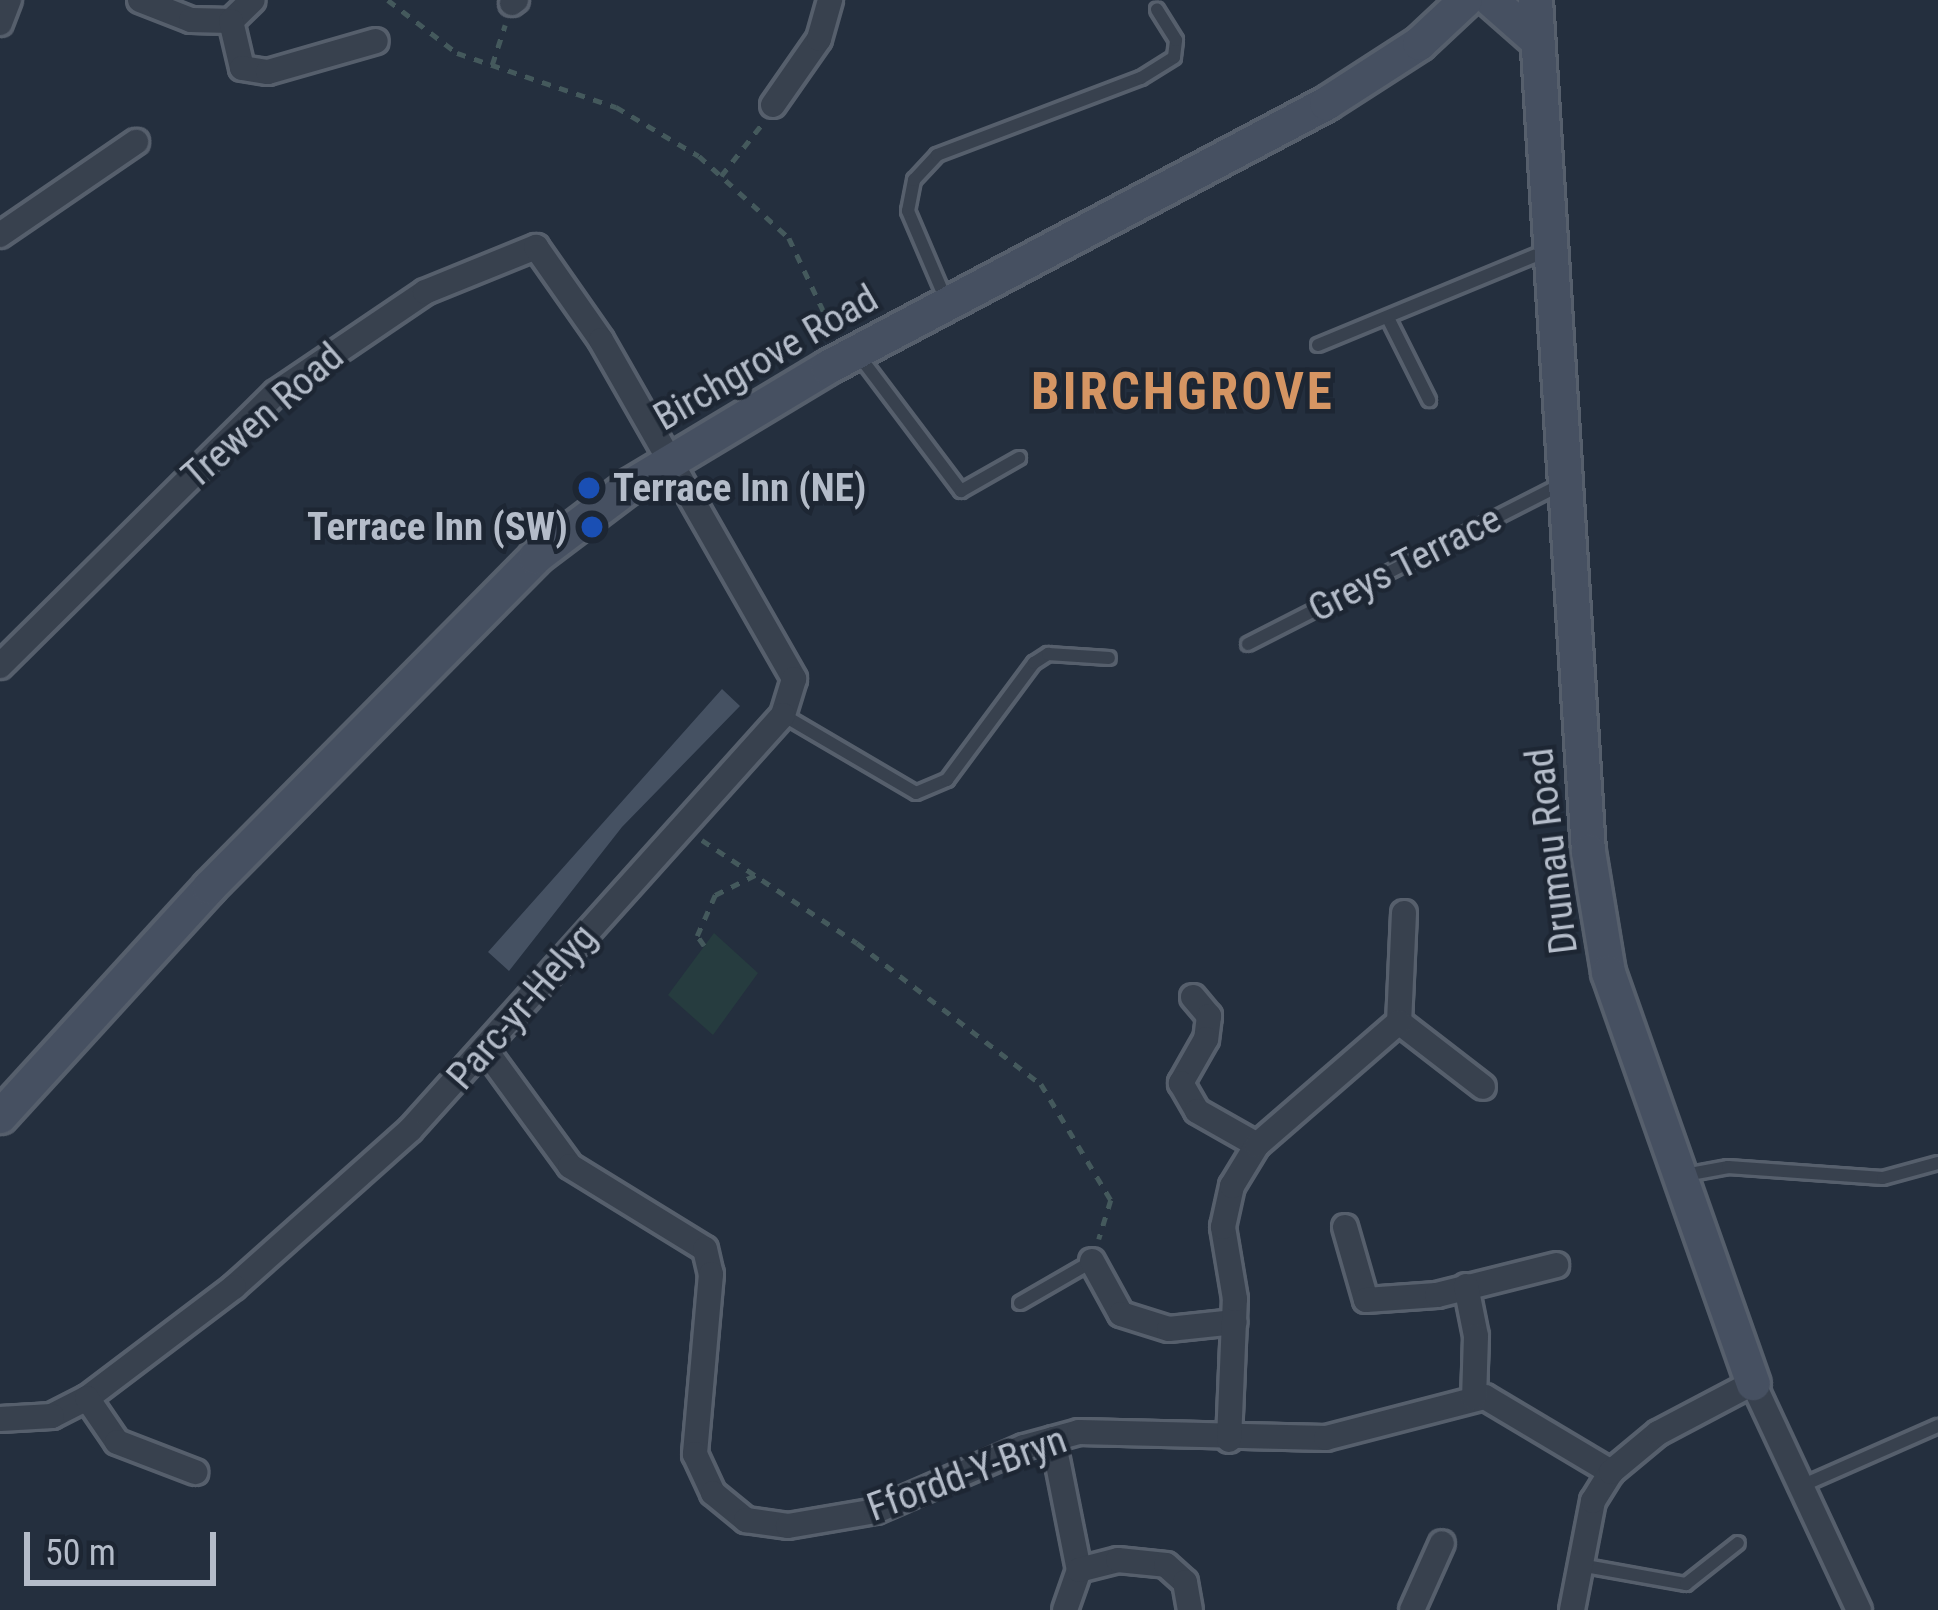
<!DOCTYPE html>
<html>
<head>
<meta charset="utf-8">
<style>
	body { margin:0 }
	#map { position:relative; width:1938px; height:1610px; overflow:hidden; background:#242f3e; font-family:"Roboto Condensed",sans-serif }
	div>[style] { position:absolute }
	.green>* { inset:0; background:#263c3f }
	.building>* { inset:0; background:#455162 }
	.path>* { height:4.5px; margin-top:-2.25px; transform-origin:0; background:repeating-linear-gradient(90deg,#44595c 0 9px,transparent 0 18px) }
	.roads { filter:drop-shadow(3px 0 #565f6c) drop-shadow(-3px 0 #565f6c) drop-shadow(0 3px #565f6c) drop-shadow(0 -3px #565f6c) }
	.lane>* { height:12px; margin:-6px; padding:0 6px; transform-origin:6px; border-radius:6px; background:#38414e }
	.street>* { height:24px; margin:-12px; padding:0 12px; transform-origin:12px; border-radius:12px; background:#38414e }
	.secondary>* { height:33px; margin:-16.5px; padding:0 16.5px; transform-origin:16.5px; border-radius:16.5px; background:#465061 }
	.dots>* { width:33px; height:33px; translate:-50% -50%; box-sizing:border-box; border:6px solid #1d2633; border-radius:50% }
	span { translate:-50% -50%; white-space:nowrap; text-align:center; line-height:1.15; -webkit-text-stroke:9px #1d2633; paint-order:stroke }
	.street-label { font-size:39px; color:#b4bcc9 }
	.poi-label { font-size:39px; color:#b4bcc9; font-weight:700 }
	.left { translate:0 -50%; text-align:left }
	.right { translate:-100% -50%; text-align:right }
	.district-label { font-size:51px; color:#d59563; font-weight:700; letter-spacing:3px }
	.scale { position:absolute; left:24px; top:1532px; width:192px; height:54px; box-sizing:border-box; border:6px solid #b4bcc9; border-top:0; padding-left:15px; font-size:36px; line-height:42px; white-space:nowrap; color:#b4bcc9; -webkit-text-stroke:9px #1d2633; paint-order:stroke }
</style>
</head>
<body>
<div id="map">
	<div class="green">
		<div style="clip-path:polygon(714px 933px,758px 973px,713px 1035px,668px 995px)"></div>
	</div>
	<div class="building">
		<div style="clip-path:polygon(722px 689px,740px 706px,622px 827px,509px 971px,488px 952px)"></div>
	</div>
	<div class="path">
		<div style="left:388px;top:0;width:87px;rotate:37.5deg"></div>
		<div style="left:457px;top:53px;width:168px;rotate:18.8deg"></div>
		<div style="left:616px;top:107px;width:96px;rotate:30.6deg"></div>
		<div style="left:699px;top:156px;width:122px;rotate:42.3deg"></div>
		<div style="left:789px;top:238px;width:103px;rotate:64.7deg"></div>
		<div style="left:492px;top:65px;width:42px;rotate:-72deg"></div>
		<div style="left:721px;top:176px;width:66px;rotate:-51.7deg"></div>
		<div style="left:702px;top:840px;width:186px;rotate:33.6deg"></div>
		<div style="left:857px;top:943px;width:232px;rotate:37.5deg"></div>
		<div style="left:1041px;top:1084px;width:135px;rotate:58.9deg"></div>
		<div style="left:1111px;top:1200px;width:41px;rotate:107.1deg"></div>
		<div style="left:704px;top:946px;width:12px;rotate:-125deg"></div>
		<div style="left:697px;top:936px;width:45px;rotate:-66.3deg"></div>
		<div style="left:715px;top:895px;width:47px;rotate:-26.6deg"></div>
	</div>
	<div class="roads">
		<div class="lane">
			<div style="left:946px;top:300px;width:97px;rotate:-113.1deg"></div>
			<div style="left:908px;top:211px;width:32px;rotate:-79deg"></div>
			<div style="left:914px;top:180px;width:34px;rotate:-47deg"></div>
			<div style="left:937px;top:155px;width:218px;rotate:-20.7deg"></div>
			<div style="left:1141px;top:78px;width:39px;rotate:-32deg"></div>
			<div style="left:1174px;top:57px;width:17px;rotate:-83deg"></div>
			<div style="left:1176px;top:40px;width:36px;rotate:-122deg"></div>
			<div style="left:1388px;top:318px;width:92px;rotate:63.4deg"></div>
			<div style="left:1318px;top:345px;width:249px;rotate:-22.4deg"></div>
			<div style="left:857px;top:353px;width:173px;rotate:53deg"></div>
			<div style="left:961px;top:491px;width:67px;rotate:-29.6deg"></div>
			<div style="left:1248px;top:644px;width:352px;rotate:-27deg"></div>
			<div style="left:783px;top:715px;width:154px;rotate:30.4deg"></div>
			<div style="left:916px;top:793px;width:34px;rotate:-23deg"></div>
			<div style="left:947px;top:780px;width:146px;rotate:-53.4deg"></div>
			<div style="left:1034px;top:663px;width:17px;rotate:-33deg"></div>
			<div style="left:1048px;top:654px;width:61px;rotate:3.8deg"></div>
			<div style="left:1685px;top:1175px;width:44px;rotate:-10.5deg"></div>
			<div style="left:1728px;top:1167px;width:155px;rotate:4.1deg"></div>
			<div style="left:1883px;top:1178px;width:57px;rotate:-15.3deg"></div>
			<div style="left:1020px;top:1303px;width:82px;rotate:-30deg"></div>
			<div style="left:1801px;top:1486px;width:150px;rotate:-23.7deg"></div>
			<div style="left:1580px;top:1565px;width:108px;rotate:10.2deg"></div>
			<div style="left:1686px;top:1584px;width:66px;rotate:-38.3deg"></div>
		</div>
		<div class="street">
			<div style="left:140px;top:0;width:55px;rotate:21.4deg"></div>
			<div style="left:191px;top:20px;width:40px;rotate:1.4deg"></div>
			<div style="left:231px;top:21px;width:30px;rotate:-44deg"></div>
			<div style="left:512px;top:3px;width:5px;rotate:-37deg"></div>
			<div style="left:231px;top:21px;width:48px;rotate:76.8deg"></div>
			<div style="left:242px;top:68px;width:26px;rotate:9deg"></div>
			<div style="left:268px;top:72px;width:112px;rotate:-16deg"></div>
			<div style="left:0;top:23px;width:25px;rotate:-69deg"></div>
			<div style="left:773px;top:105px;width:80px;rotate:-55.1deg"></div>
			<div style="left:819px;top:39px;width:41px;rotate:-74.2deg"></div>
			<div style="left:0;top:235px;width:165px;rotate:-34.4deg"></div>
			<div style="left:0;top:666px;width:388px;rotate:-44.7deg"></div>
			<div style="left:276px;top:393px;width:180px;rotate:-34.1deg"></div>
			<div style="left:425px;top:292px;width:120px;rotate:-22.1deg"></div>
			<div style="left:536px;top:247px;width:113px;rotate:55deg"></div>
			<div style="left:601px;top:340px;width:390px;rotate:60.3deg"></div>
			<div style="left:794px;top:679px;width:38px;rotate:107deg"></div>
			<div style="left:783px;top:715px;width:558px;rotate:131.95deg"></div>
			<div style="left:410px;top:1130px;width:236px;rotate:138.3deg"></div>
			<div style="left:234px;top:1287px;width:184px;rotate:142.9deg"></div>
			<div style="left:87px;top:1398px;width:39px;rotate:153deg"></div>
			<div style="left:52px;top:1416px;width:52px;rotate:176.7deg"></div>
			<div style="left:1404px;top:913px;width:109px;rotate:92.6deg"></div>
			<div style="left:1399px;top:1022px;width:106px;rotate:37.7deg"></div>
			<div style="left:1193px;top:997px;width:25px;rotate:50deg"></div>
			<div style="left:1209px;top:1016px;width:23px;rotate:97deg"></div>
			<div style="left:1206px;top:1039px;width:51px;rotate:119.6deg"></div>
			<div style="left:1181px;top:1083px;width:32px;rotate:60deg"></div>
			<div style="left:1197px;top:1111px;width:69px;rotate:29.5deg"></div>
			<div style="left:487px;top:1052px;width:141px;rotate:53.9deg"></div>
			<div style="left:570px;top:1166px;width:158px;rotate:31.6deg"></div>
			<div style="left:705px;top:1249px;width:26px;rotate:77deg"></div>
			<div style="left:711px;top:1274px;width:181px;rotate:95.1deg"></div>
			<div style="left:695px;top:1454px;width:43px;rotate:65.2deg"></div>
			<div style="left:713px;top:1493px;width:43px;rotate:39.3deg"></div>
			<div style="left:746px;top:1520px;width:42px;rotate:8.1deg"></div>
			<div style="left:788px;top:1526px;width:89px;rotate:-9.7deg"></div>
			<div style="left:876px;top:1511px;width:161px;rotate:-23.4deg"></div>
			<div style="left:1024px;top:1447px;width:57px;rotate:-15.3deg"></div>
			<div style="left:1079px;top:1432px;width:247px;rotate:1.4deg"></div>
			<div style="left:1326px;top:1438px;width:164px;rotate:-14.5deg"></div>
			<div style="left:1485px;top:1397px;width:147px;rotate:30.8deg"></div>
			<div style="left:1345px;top:1227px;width:76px;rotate:74deg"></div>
			<div style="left:1366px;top:1300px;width:71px;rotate:-4deg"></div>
			<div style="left:1437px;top:1295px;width:123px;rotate:-14.1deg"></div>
			<div style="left:1092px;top:1261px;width:60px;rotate:61.3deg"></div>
			<div style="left:1121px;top:1314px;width:50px;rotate:17.4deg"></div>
			<div style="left:1169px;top:1329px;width:66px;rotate:-6.1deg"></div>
			<div style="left:1466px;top:1286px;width:51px;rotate:78.7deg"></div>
			<div style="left:1476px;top:1336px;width:62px;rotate:91.8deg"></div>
			<div style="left:87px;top:1398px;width:53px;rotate:55.7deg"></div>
			<div style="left:117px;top:1442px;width:84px;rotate:21deg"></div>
			<div style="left:1053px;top:1439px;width:134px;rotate:78.8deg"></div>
			<div style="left:1079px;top:1570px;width:42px;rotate:109.3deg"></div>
			<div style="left:1229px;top:1440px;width:141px;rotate:-87.6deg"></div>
			<div style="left:1235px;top:1299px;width:73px;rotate:-99.5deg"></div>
			<div style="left:1223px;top:1227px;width:42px;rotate:-77.6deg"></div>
			<div style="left:1232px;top:1186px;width:48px;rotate:-58.6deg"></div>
			<div style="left:1257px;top:1145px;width:188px;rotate:-40.9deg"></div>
			<div style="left:1079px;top:1570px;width:40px;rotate:-14.4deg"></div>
			<div style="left:1118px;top:1560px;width:48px;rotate:5.9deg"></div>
			<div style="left:1166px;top:1565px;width:25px;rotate:42deg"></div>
			<div style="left:1185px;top:1582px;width:28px;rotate:80deg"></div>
			<div style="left:1412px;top:1610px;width:73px;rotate:-65.9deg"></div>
			<div style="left:1572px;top:1610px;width:111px;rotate:-79.1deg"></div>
			<div style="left:1593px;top:1501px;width:34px;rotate:-58deg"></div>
			<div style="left:1611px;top:1472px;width:61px;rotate:-39.7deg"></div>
			<div style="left:1658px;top:1433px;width:107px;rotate:-27.8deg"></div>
			<div style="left:1753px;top:1383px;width:251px;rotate:65deg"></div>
		</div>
		<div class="secondary">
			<div style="left:1491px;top:0;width:56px;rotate:41.4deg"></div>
			<div style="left:1535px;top:0;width:853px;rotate:86.44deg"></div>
			<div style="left:1588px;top:851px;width:123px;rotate:80.6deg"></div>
			<div style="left:1608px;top:972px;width:436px;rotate:70.6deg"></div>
			<div style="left:0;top:1116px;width:310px;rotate:-47.6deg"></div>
			<div style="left:209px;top:887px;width:464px;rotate:-45.3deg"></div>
			<div style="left:535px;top:557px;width:118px;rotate:-37.1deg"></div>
			<div style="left:629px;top:486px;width:231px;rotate:-31deg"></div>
			<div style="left:827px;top:367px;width:565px;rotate:-27.88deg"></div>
			<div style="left:1326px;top:103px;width:111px;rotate:-32.8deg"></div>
			<div style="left:1419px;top:43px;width:63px;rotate:-43.1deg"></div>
		</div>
	</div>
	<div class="dots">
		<div style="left:589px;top:488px;background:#1a4fb4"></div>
		<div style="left:592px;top:527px;background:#1a4fb4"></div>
	</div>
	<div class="street-label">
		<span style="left:766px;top:358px;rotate:-30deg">Birchgrove Road</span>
		<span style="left:263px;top:416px;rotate:-41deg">Trewen Road</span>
		<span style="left:1405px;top:564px;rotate:-27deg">Greys Terrace</span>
		<span style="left:1552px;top:851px;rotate:-97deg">Drumau Road</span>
		<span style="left:522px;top:1007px;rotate:-49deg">Parc-yr-Helyg</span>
		<span style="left:967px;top:1474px;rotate:-20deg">Ffordd-Y-Bryn</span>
	</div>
	<div class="poi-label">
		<span class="left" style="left:613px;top:488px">Terrace Inn (NE)</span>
		<span class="right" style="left:568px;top:527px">Terrace Inn (SW)</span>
	</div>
	<div class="district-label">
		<span style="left:1183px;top:392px">BIRCHGROVE</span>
	</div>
	<div class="scale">50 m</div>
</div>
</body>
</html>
